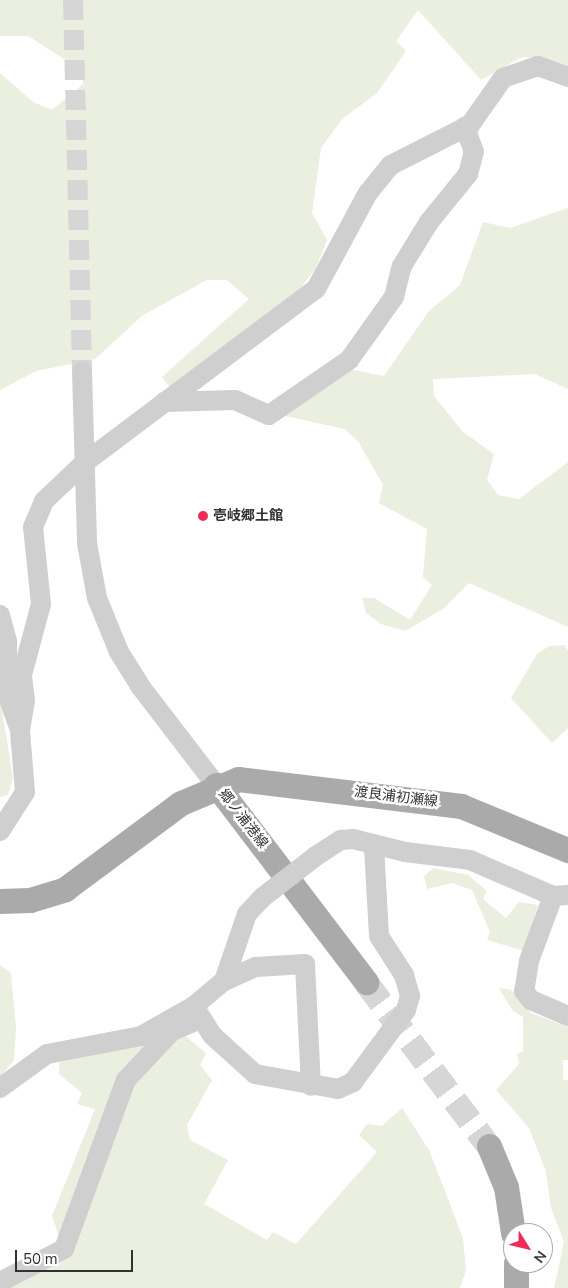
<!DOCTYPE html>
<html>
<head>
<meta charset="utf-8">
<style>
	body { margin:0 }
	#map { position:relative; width:568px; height:1288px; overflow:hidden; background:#fff; font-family:"Nunito Sans","Noto Sans JP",sans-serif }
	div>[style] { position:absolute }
	.green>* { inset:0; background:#eaefdf }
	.minor-tunnel>* { height:20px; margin-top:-10px; transform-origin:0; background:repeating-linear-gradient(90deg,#d6d6d6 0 20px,transparent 0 30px) }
	.major-tunnel>* { height:25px; margin-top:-12.5px; transform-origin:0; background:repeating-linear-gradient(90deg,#d6d6d6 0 25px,transparent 0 37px) }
	.minor>* { height:20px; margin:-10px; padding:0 10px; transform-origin:10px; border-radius:10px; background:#cfcfcf }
	.major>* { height:25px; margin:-12.5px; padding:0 12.5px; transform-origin:12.5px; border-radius:12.5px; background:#aaa }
	.minor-bridge>* { height:20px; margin:-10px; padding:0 10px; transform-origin:10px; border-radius:10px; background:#cfcfcf }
	.dots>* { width:14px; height:14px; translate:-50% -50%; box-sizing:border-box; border:2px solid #fff; border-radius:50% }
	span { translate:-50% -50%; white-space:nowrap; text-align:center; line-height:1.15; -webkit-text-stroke:5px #fff; paint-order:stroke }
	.poi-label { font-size:14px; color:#323232; font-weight:700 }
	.left { translate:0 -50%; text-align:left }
	.street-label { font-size:14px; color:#323232 }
	.north { position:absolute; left:503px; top:1223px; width:50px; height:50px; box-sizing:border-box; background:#fff; border:1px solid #adadad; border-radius:50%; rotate:126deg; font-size:14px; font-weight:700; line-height:20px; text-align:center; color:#323232 }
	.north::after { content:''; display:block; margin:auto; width:18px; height:22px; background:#f12b57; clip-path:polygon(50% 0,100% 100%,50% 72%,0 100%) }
	.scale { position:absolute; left:15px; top:1250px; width:118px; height:22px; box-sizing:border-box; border:2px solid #323232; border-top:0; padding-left:6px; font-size:15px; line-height:18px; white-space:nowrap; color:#323232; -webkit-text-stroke:4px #fff; paint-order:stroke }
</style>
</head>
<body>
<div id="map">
	<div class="green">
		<div style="clip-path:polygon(0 0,568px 0,568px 69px,540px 58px,522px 57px,481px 80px,418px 10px,396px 41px,406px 51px,377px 93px,342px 119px,321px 148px,312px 213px,327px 240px,316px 268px,298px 291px,170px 387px,162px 377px,249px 299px,227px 280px,207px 280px,143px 315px,95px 359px,36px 371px,0 390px,0 73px,33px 102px,52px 110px,83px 84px,83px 71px,28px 36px,0 36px)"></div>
		<div style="clip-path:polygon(568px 208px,568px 389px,535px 374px,433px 379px,434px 396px,463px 432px,494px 454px,487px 480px,498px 495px,519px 499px,568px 462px,568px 627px,469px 583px,443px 609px,405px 631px,381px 624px,366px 613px,362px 598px,374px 598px,410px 620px,432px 585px,423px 577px,427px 529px,379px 503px,383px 485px,358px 441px,344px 429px,281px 415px,348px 369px,384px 376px,429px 311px,460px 285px,483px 222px,510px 228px)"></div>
		<div style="clip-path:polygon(564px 645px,568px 650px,568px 728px,552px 743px,511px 698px,537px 654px,549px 646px)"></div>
		<div style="clip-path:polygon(0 698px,13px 778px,8px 795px,0 797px)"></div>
		<div style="clip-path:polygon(434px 868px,468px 875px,487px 891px,483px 899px,506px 918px,519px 902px,538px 905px,524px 951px,487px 940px,490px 932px,472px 890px,452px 883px,427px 889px,424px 876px)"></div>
		<div style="clip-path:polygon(0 965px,11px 973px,16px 1028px,14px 1060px,0 1078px)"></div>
		<div style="clip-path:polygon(499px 988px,512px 990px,531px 1013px,568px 1027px,568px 1060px,563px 1060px,563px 1080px,568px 1080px,568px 1288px,554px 1288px,564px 1242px,551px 1208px,546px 1172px,529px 1128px,496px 1090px,519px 1064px,517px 1053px,523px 1052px,523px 1017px,512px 1010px)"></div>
		<div style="clip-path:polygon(184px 1035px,206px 1053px,200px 1065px,212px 1080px,187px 1125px,190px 1140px,228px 1160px,204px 1204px,267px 1240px,273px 1232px,296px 1244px,377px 1152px,359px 1135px,367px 1124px,382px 1126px,402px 1108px,429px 1150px,463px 1238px,466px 1271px,460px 1288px,7px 1288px,66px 1257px,52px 1216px,95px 1109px,77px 1104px,82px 1093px,59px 1074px,59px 1062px)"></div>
	</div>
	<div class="minor-tunnel">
		<div style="left:73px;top:0;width:372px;rotate:88.6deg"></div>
	</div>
	<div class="major-tunnel">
		<div style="left:366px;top:982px;width:205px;rotate:53.1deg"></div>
	</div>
	<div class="minor">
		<div style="left:82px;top:372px;width:171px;rotate:88.3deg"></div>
		<div style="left:87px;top:543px;width:56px;rotate:79.7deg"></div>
		<div style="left:97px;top:598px;width:58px;rotate:67.8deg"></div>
		<div style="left:119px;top:652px;width:40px;rotate:58deg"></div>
		<div style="left:140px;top:686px;width:125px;rotate:52.5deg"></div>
		<div style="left:164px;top:402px;width:71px;rotate:-1.6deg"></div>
		<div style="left:235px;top:400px;width:37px;rotate:24deg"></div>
		<div style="left:269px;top:415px;width:97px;rotate:-34.5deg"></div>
		<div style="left:349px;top:360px;width:77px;rotate:-54.5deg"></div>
		<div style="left:394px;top:297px;width:32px;rotate:-76deg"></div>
		<div style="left:402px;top:266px;width:52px;rotate:-58.5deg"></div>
		<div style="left:429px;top:222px;width:62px;rotate:-50.9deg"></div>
		<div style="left:468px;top:174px;width:23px;rotate:-75deg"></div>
		<div style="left:474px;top:152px;width:27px;rotate:-110deg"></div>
		<div style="left:0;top:615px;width:27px;rotate:75deg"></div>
		<div style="left:7px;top:641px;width:53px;rotate:90deg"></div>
		<div style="left:7px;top:694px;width:38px;rotate:70deg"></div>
		<div style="left:0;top:831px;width:46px;rotate:-57.3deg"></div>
		<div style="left:25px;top:792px;width:61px;rotate:-94.7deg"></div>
		<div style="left:20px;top:731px;width:30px;rotate:-81deg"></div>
		<div style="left:25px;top:701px;width:26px;rotate:-97deg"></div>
		<div style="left:22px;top:675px;width:73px;rotate:-75deg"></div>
		<div style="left:41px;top:604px;width:77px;rotate:-95.9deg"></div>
		<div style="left:33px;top:527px;width:28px;rotate:-67deg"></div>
		<div style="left:44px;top:501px;width:55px;rotate:-43.5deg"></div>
		<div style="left:84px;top:463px;width:290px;rotate:-36.9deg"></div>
		<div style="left:316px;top:289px;width:109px;rotate:-61.6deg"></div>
		<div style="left:368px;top:193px;width:36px;rotate:-51deg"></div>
		<div style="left:391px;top:165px;width:89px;rotate:-26.9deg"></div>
		<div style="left:470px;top:125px;width:57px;rotate:-54.9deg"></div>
		<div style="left:503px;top:78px;width:37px;rotate:-19deg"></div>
		<div style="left:538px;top:66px;width:32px;rotate:20deg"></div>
		<div style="left:316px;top:856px;width:30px;rotate:-33deg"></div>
		<div style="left:341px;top:840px;width:12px;rotate:-5deg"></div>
		<div style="left:353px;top:839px;width:54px;rotate:14deg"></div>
		<div style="left:405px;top:852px;width:65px;rotate:7deg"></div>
		<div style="left:470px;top:860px;width:90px;rotate:23.4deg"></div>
		<div style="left:553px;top:896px;width:15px;rotate:-4deg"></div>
		<div style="left:553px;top:896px;width:69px;rotate:110.3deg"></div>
		<div style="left:529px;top:961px;width:30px;rotate:99deg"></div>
		<div style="left:524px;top:991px;width:11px;rotate:52deg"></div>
		<div style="left:531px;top:1000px;width:40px;rotate:23.4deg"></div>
		<div style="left:224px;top:981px;width:35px;rotate:-24deg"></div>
		<div style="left:256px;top:967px;width:49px;rotate:-3.5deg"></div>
		<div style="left:305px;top:964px;width:122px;rotate:87.2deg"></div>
		<div style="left:194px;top:1006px;width:34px;rotate:58deg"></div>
		<div style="left:212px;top:1035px;width:58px;rotate:42.2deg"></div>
		<div style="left:255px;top:1074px;width:84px;rotate:10.2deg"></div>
		<div style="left:338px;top:1089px;width:17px;rotate:-25deg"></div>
		<div style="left:353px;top:1082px;width:89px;rotate:-53.6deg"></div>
		<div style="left:406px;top:1010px;width:15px;rotate:-74deg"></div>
		<div style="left:410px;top:996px;width:22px;rotate:-106deg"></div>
		<div style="left:404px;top:975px;width:46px;rotate:-122.7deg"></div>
		<div style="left:379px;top:936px;width:90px;rotate:-93.2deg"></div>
		<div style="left:0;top:1088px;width:58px;rotate:-35.9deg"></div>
		<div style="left:47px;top:1054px;width:96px;rotate:-10.8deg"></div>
		<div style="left:141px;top:1036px;width:61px;rotate:-29.5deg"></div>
		<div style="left:194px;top:1006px;width:39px;rotate:-40deg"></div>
		<div style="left:224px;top:981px;width:71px;rotate:-71.1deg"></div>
		<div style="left:247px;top:914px;width:23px;rotate:-47deg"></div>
		<div style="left:0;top:1282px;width:72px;rotate:-27.3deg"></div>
		<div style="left:64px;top:1249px;width:180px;rotate:-69.9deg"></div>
		<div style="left:126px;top:1080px;width:67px;rotate:-46.8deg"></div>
		<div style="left:172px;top:1031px;width:30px;rotate:-23deg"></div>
	</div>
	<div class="major">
		<div style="left:216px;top:785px;width:248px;rotate:52.7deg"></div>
		<div style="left:0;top:901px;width:30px;rotate:-2deg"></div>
		<div style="left:30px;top:900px;width:37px;rotate:-17deg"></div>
		<div style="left:65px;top:889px;width:144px;rotate:-36.6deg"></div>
		<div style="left:181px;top:803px;width:62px;rotate:-22.8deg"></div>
		<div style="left:238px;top:779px;width:225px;rotate:6.9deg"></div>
		<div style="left:461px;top:806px;width:116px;rotate:22.4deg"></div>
		<div style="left:489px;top:1146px;width:44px;rotate:67.5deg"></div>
		<div style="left:506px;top:1187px;width:47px;rotate:81.3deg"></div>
		<div style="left:516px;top:1263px;width:25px;rotate:90deg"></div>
	</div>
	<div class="minor-bridge">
		<div style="left:263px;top:897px;width:67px;rotate:-37.7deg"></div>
	</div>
	<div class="dots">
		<div style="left:203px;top:516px;background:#f12b57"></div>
	</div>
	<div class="poi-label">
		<span class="left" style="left:213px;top:516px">壱岐郷土館</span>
	</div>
	<div class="street-label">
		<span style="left:396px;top:797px;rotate:7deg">渡良浦初瀬線</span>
		<span style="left:243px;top:819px;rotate:52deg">郷ノ浦港線</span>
	</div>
	<div class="north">N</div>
	<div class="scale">50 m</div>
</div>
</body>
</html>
